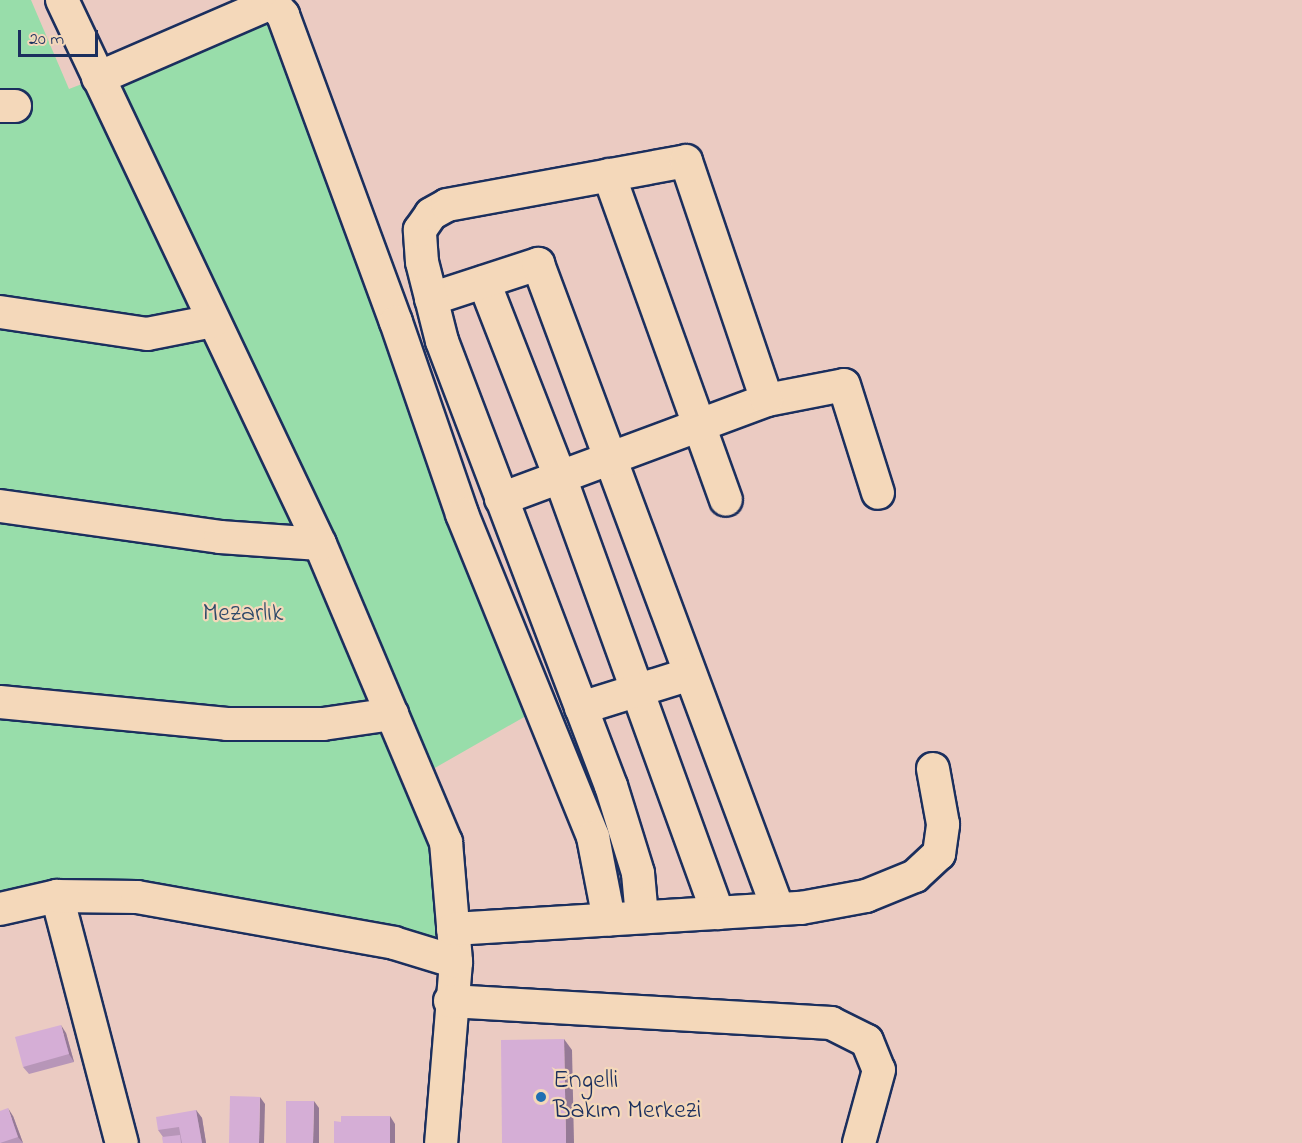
<!DOCTYPE html>
<html>
<head>
<meta charset="utf-8">
<style>
	body { margin:0 }
	#map { position:relative; width:1302px; height:1143px; overflow:hidden; background:#ebcbc2; font-family:"Indie Flower",sans-serif }
	div>[style] { position:absolute }
	.green>* { inset:0; background:#98ddaa }
	.roads { filter:drop-shadow(2px 0 #1b2f5e) drop-shadow(-2px 0 #1b2f5e) drop-shadow(0 2px #1b2f5e) drop-shadow(0 -2px #1b2f5e) }
	.minor>* { height:32px; margin:-16px; padding:0 16px; transform-origin:16px; border-radius:16px; background:#f4d8ba }
	.wall>* { inset:0; background:#b796b8 }
	.shaded-wall>* { inset:0; background:#957a96 }
	.building>* { inset:0; background:#d5aed6 }
	.dots>* { width:16px; height:16px; translate:-50% -50%; box-sizing:border-box; border:3px solid #f4d8ba; border-radius:50% }
	span { translate:-50% -50%; white-space:nowrap; text-align:center; line-height:1.15; -webkit-text-stroke:4.5px #f4d8ba; paint-order:stroke }
	.park-label { font-size:26px; color:#2e4969 }
	.poi-label { font-size:26px; color:#1b2f5e }
	.left { translate:0 -50%; text-align:left }
	.scale { position:absolute; left:18px; top:30px; width:80px; height:27px; box-sizing:border-box; border:3px solid #1b2f5e; border-top:0; padding-left:8px; font-size:18px; line-height:21px; white-space:nowrap; color:#1b2f5e; -webkit-text-stroke:4px #f4d8ba; paint-order:stroke }
</style>
</head>
<body>
<div id="map">
	<div class="green">
		<div style="clip-path:polygon(0 0,31px 0,69px 89px,270px 11px,540px 708px,433px 769px,467px 958px,137px 892px,0 906px)"></div>
	</div>
	<div class="roads">
		<div class="minor">
			<div style="left:62px;top:0;width:602px;rotate:64.63deg"></div>
			<div style="left:320px;top:544px;width:324px;rotate:67.1deg"></div>
			<div style="left:446px;top:842px;width:120px;rotate:85.2deg"></div>
			<div style="left:456px;top:962px;width:182px;rotate:94.7deg"></div>
			<div style="left:98px;top:78px;width:184px;rotate:-23.4deg"></div>
			<div style="left:267px;top:5px;width:9px;rotate:13deg"></div>
			<div style="left:276px;top:7px;width:11px;rotate:49deg"></div>
			<div style="left:283px;top:15px;width:327px;rotate:69.8deg"></div>
			<div style="left:396px;top:322px;width:203px;rotate:71deg"></div>
			<div style="left:462px;top:514px;width:349px;rotate:67.9deg"></div>
			<div style="left:593px;top:837px;width:84px;rotate:79deg"></div>
			<div style="left:0;top:106px;width:15px"></div>
			<div style="left:609px;top:175px;width:345px;rotate:70.2deg"></div>
			<div style="left:484px;top:282px;width:209px;rotate:68.7deg"></div>
			<div style="left:560px;top:477px;width:464px;rotate:70.1deg"></div>
			<div style="left:431px;top:299px;width:113px;rotate:-18.1deg"></div>
			<div style="left:538px;top:264px;width:688px;rotate:69.59deg"></div>
			<div style="left:0;top:312px;width:149px;rotate:8.5deg"></div>
			<div style="left:147px;top:334px;width:67px;rotate:-11.1deg"></div>
			<div style="left:501px;top:499px;width:284px;rotate:-20.4deg"></div>
			<div style="left:767px;top:400px;width:78px;rotate:-11deg"></div>
			<div style="left:844px;top:385px;width:113px;rotate:72.5deg"></div>
			<div style="left:0;top:506px;width:222px;rotate:8deg"></div>
			<div style="left:220px;top:537px;width:100px;rotate:4deg"></div>
			<div style="left:0;top:702px;width:228px;rotate:5.5deg"></div>
			<div style="left:227px;top:724px;width:96px"></div>
			<div style="left:323px;top:724px;width:70px;rotate:-8.2deg"></div>
			<div style="left:581px;top:708px;width:114px;rotate:-17.3deg"></div>
			<div style="left:57px;top:896px;width:255px;rotate:75.3deg"></div>
			<div style="left:0;top:909px;width:58px;rotate:-12.8deg"></div>
			<div style="left:57px;top:896px;width:80px;rotate:0.7deg"></div>
			<div style="left:137px;top:897px;width:261px;rotate:10.1deg"></div>
			<div style="left:394px;top:943px;width:65px;rotate:17deg"></div>
			<div style="left:642px;top:917px;width:44px;rotate:-95.2deg"></div>
			<div style="left:638px;top:873px;width:91px;rotate:-107.2deg"></div>
			<div style="left:611px;top:786px;width:476px;rotate:-110.8deg"></div>
			<div style="left:442px;top:341px;width:81px;rotate:-104.2deg"></div>
			<div style="left:422px;top:262px;width:32px;rotate:-94deg"></div>
			<div style="left:420px;top:230px;width:19px;rotate:-55deg"></div>
			<div style="left:431px;top:214px;width:18px;rotate:-29deg"></div>
			<div style="left:447px;top:205px;width:243px;rotate:-10.4deg"></div>
			<div style="left:686px;top:161px;width:252px;rotate:71.3deg"></div>
			<div style="left:453px;top:929px;width:349px;rotate:-3.5deg"></div>
			<div style="left:801px;top:908px;width:66px;rotate:-10.5deg"></div>
			<div style="left:866px;top:896px;width:53px;rotate:-22.2deg"></div>
			<div style="left:915px;top:876px;width:33px;rotate:-43deg"></div>
			<div style="left:939px;top:854px;width:30px;rotate:-82deg"></div>
			<div style="left:943px;top:824px;width:56px;rotate:-100.3deg"></div>
			<div style="left:450px;top:1001px;width:382px;rotate:3.3deg"></div>
			<div style="left:831px;top:1023px;width:40px;rotate:26.6deg"></div>
			<div style="left:867px;top:1041px;width:31px;rotate:68deg"></div>
			<div style="left:879px;top:1070px;width:76px;rotate:105.3deg"></div>
		</div>
	</div>
	<div class="wall">
		<div style="clip-path:polygon(66px 1033px,74px 1062px,29px 1074px,23px 1067px)"></div>
		<div style="clip-path:polygon(196px 1110px,202px 1118px,206px 1143px,163px 1143px,163px 1137px,158px 1130px)"></div>
		<div style="clip-path:polygon(13px 1116px,23px 1143px,0 1143px)"></div>
	</div>
	<div class="shaded-wall">
		<div style="clip-path:polygon(61px 1025px,66px 1033px,74px 1062px,69px 1054px)"></div>
		<div style="clip-path:polygon(564px 1039px,572px 1050px,574px 1143px,566px 1143px)"></div>
		<div style="clip-path:polygon(260px 1097px,265px 1104px,264px 1143px,259px 1143px)"></div>
		<div style="clip-path:polygon(314px 1101px,319px 1108px,319px 1143px,313px 1143px)"></div>
		<div style="clip-path:polygon(8px 1108px,13px 1116px,23px 1143px,18px 1137px)"></div>
		<div style="clip-path:polygon(196px 1110px,202px 1118px,206px 1143px,202px 1143px)"></div>
		<div style="clip-path:polygon(390px 1116px,395px 1124px,395px 1143px,390px 1143px)"></div>
	</div>
	<div class="building">
		<div style="clip-path:polygon(61px 1025px,69px 1054px,23px 1067px,15px 1037px)"></div>
		<div style="clip-path:polygon(564px 1039px,566px 1143px,502px 1143px,501px 1040px)"></div>
		<div style="clip-path:polygon(230px 1096px,260px 1097px,259px 1143px,229px 1143px)"></div>
		<div style="clip-path:polygon(286px 1101px,314px 1101px,313px 1143px,286px 1143px)"></div>
		<div style="clip-path:polygon(8px 1108px,18px 1137px,0 1143px,0 1111px)"></div>
		<div style="clip-path:polygon(196px 1110px,202px 1143px,182px 1143px,179px 1127px,158px 1130px,156px 1117px)"></div>
		<div style="clip-path:polygon(341px 1116px,390px 1116px,390px 1143px,334px 1143px,334px 1121px,341px 1122px)"></div>
		<div style="clip-path:polygon(180px 1135px,181px 1143px,163px 1143px,162px 1137px)"></div>
	</div>
	<div class="dots">
		<div style="left:541px;top:1097px;background:#1f6fb2"></div>
	</div>
	<div class="park-label">
		<span style="left:243px;top:615px">Mezarlık</span>
	</div>
	<div class="poi-label">
		<span class="left" style="left:553px;top:1097px">Engelli<br>Bakım Merkezi</span>
	</div>
	<div class="scale">20 m</div>
</div>
</body>
</html>
